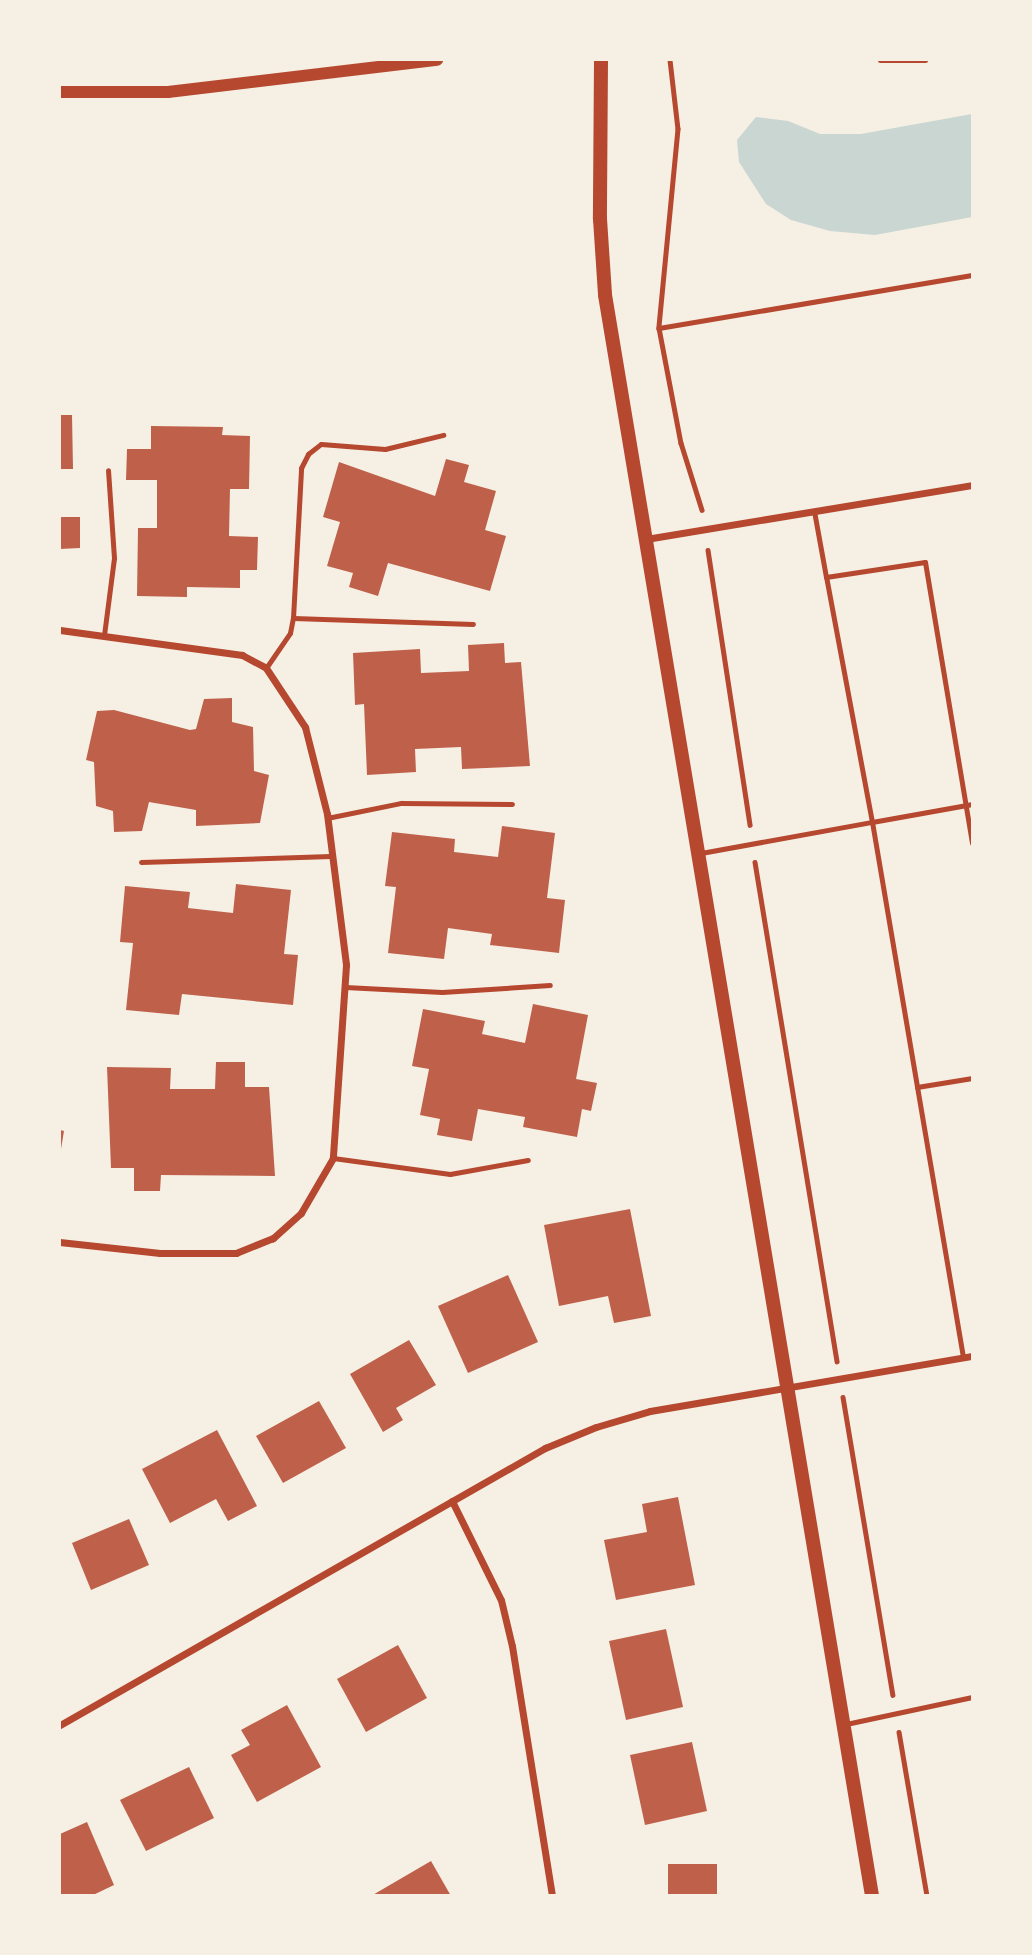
<!DOCTYPE html>
<html>
<head>
<meta charset="utf-8">
<style>
	body { margin:0 }
	#map { position:relative; width:1032px; height:1955px; overflow:hidden; background:#f6efe4; font-family:Roboto,sans-serif }
	div>[style] { position:absolute }
	.water>* { inset:0; background:#c9d6d2 }
	.building>* { inset:0; background:#bf614a }
	.path>* { height:4.5px; margin:-2.25px; padding:0 2.25px; transform-origin:2.25px; border-radius:2.25px; background:#b5482f }
	.service>* { height:5px; margin:-2.5px; padding:0 2.5px; transform-origin:2.5px; border-radius:2.5px; background:#b5482f }
	.minor>* { height:7px; margin:-3.5px; padding:0 3.5px; transform-origin:3.5px; border-radius:3.5px; background:#b5482f }
	.tertiary>* { height:12px; margin:-6px; padding:0 6px; transform-origin:6px; border-radius:6px; background:#b5482f }
	.secondary>* { height:14px; margin:-7px; padding:0 7px; transform-origin:7px; border-radius:7px; background:#b5482f }
	span { translate:-50% -50%; white-space:nowrap; text-align:center; line-height:1.15; -webkit-text-stroke:7px #f6efe4; paint-order:stroke }
	.frame { position:absolute; inset:0; border:61px solid #f6efe4; pointer-events:none }
</style>
</head>
<body>
<div id="map">
	<div class="water">
		<div style="clip-path:polygon(972px 114px,972px 217px,875px 235px,830px 231px,791px 220px,766px 204px,739px 162px,737px 140px,756px 117px,788px 121px,820px 134px,861px 134px)"></div>
	</div>
	<div class="building">
		<div style="clip-path:polygon(60px 415px,72px 415px,73px 469px,60px 469px)"></div>
		<div style="clip-path:polygon(151px 426px,223px 427px,222px 435px,250px 436px,249px 489px,230px 489px,229px 536px,258px 537px,257px 570px,240px 570px,240px 588px,187px 587px,187px 597px,137px 596px,138px 528px,157px 528px,157px 480px,126px 480px,127px 449px,151px 449px)"></div>
		<div style="clip-path:polygon(446px 459px,469px 465px,464px 482px,496px 491px,485px 530px,506px 536px,490px 591px,388px 563px,378px 596px,349px 587px,353px 573px,327px 566px,340px 522px,323px 517px,339px 462px,435px 496px)"></div>
		<div style="clip-path:polygon(60px 517px,80px 517px,80px 548px,60px 549px)"></div>
		<div style="clip-path:polygon(504px 643px,505px 663px,521px 662px,530px 766px,462px 769px,461px 747px,415px 749px,416px 772px,367px 775px,364px 704px,355px 705px,353px 653px,420px 649px,421px 673px,469px 671px,468px 645px)"></div>
		<div style="clip-path:polygon(232px 698px,232px 722px,253px 727px,254px 771px,269px 775px,260px 823px,196px 826px,196px 810px,149px 802px,142px 831px,114px 832px,113px 811px,96px 806px,94px 762px,86px 760px,97px 711px,114px 710px,190px 730px,196px 729px,204px 699px)"></div>
		<div style="clip-path:polygon(502px 826px,555px 833px,547px 898px,565px 900px,559px 953px,490px 945px,492px 934px,448px 928px,444px 959px,388px 953px,396px 887px,385px 886px,392px 832px,455px 839px,454px 852px,498px 857px)"></div>
		<div style="clip-path:polygon(236px 884px,291px 890px,284px 954px,298px 955px,293px 1005px,182px 994px,179px 1015px,126px 1010px,133px 943px,120px 942px,125px 886px,190px 892px,188px 908px,233px 913px)"></div>
		<div style="clip-path:polygon(533px 1004px,588px 1015px,576px 1079px,597px 1083px,591px 1111px,582px 1109px,577px 1137px,523px 1127px,525px 1117px,478px 1109px,472px 1141px,437px 1135px,440px 1119px,420px 1115px,429px 1069px,412px 1066px,423px 1009px,485px 1021px,482px 1034px,525px 1043px)"></div>
		<div style="clip-path:polygon(216px 1062px,245px 1062px,245px 1087px,269px 1087px,275px 1176px,161px 1175px,160px 1191px,134px 1191px,134px 1168px,111px 1168px,107px 1067px,171px 1068px,170px 1089px,215px 1089px)"></div>
		<div style="clip-path:polygon(60px 1130px,64px 1131px,60px 1155px)"></div>
		<div style="clip-path:polygon(630px 1209px,651px 1316px,614px 1323px,608px 1296px,559px 1306px,544px 1225px)"></div>
		<div style="clip-path:polygon(508px 1275px,538px 1342px,468px 1373px,438px 1306px)"></div>
		<div style="clip-path:polygon(409px 1340px,436px 1385px,396px 1408px,403px 1420px,383px 1432px,350px 1374px)"></div>
		<div style="clip-path:polygon(319px 1401px,346px 1448px,283px 1483px,256px 1436px)"></div>
		<div style="clip-path:polygon(217px 1430px,257px 1506px,228px 1521px,216px 1499px,170px 1523px,142px 1469px)"></div>
		<div style="clip-path:polygon(678px 1497px,695px 1585px,616px 1600px,604px 1540px,647px 1532px,642px 1504px)"></div>
		<div style="clip-path:polygon(129px 1519px,149px 1565px,91px 1590px,72px 1543px)"></div>
		<div style="clip-path:polygon(666px 1629px,683px 1707px,626px 1720px,609px 1641px)"></div>
		<div style="clip-path:polygon(398px 1645px,427px 1698px,366px 1732px,337px 1679px)"></div>
		<div style="clip-path:polygon(287px 1705px,321px 1767px,257px 1802px,231px 1755px,250px 1745px,241px 1730px)"></div>
		<div style="clip-path:polygon(692px 1742px,707px 1811px,645px 1825px,630px 1755px)"></div>
		<div style="clip-path:polygon(189px 1767px,214px 1818px,146px 1851px,120px 1800px)"></div>
		<div style="clip-path:polygon(87px 1822px,114px 1885px,91px 1896px,60px 1896px,60px 1834px)"></div>
		<div style="clip-path:polygon(431px 1861px,451px 1896px,371px 1896px)"></div>
		<div style="clip-path:polygon(668px 1864px,717px 1864px,717px 1896px,668px 1896px)"></div>
	</div>
	<div class="path">
		<div style="left:670px;top:60px;width:69px;rotate:83.4deg"></div>
		<div style="left:678px;top:129px;width:200px;rotate:95.5deg"></div>
		<div style="left:659px;top:328px;width:117px;rotate:79.2deg"></div>
		<div style="left:681px;top:443px;width:70px;rotate:72.6deg"></div>
		<div style="left:659px;top:328px;width:317px;rotate:-9.6deg"></div>
		<div style="left:708px;top:550px;width:278px;rotate:81.3deg"></div>
		<div style="left:755px;top:862px;width:506px;rotate:80.67deg"></div>
		<div style="left:843px;top:1397px;width:302px;rotate:80.5deg"></div>
		<div style="left:899px;top:1732px;width:166px;rotate:80.3deg"></div>
	</div>
	<div class="service">
		<div style="left:880px;top:60px;width:45px"></div>
		<div style="left:814px;top:511px;width:67px;rotate:79.7deg"></div>
		<div style="left:826px;top:577px;width:100px;rotate:-8.6deg"></div>
		<div style="left:925px;top:562px;width:285px;rotate:80.5deg"></div>
		<div style="left:293px;top:618px;width:180px;rotate:1.9deg"></div>
		<div style="left:104px;top:635px;width:78px;rotate:-82.6deg"></div>
		<div style="left:114px;top:558px;width:88px;rotate:-93.9deg"></div>
		<div style="left:266px;top:668px;width:42px;rotate:-55.6deg"></div>
		<div style="left:290px;top:633px;width:15px;rotate:-79deg"></div>
		<div style="left:293px;top:618px;width:150px;rotate:-86.9deg"></div>
		<div style="left:301px;top:468px;width:16px;rotate:-63deg"></div>
		<div style="left:308px;top:454px;width:16px;rotate:-38deg"></div>
		<div style="left:321px;top:444px;width:64px;rotate:4.5deg"></div>
		<div style="left:385px;top:449px;width:60px;rotate:-13.6deg"></div>
		<div style="left:327px;top:818px;width:76px;rotate:-11.5deg"></div>
		<div style="left:401px;top:803px;width:111px;rotate:0.5deg"></div>
		<div style="left:701px;top:853px;width:174px;rotate:-10.3deg"></div>
		<div style="left:872px;top:822px;width:249px;rotate:-100.6deg"></div>
		<div style="left:141px;top:862px;width:190px;rotate:-1.8deg"></div>
		<div style="left:345px;top:987px;width:97px;rotate:3deg"></div>
		<div style="left:442px;top:992px;width:108px;rotate:-3.7deg"></div>
		<div style="left:917px;top:1087px;width:56px;rotate:-9.3deg"></div>
		<div style="left:333px;top:1158px;width:118px;rotate:7.8deg"></div>
		<div style="left:450px;top:1174px;width:79px;rotate:-10.2deg"></div>
		<div style="left:963px;top:1357px;width:543px;rotate:-99.65deg"></div>
		<div style="left:872px;top:822px;width:102px;rotate:-10.2deg"></div>
		<div style="left:846px;top:1724px;width:129px;rotate:-12.1deg"></div>
	</div>
	<div class="minor">
		<div style="left:646px;top:539px;width:330px;rotate:-9.4deg"></div>
		<div style="left:60px;top:630px;width:184px;rotate:7.8deg"></div>
		<div style="left:242px;top:655px;width:27px;rotate:28deg"></div>
		<div style="left:266px;top:668px;width:71px;rotate:56.5deg"></div>
		<div style="left:305px;top:727px;width:90px;rotate:75.8deg"></div>
		<div style="left:327px;top:814px;width:152px;rotate:82.8deg"></div>
		<div style="left:346px;top:965px;width:193px;rotate:93.9deg"></div>
		<div style="left:333px;top:1158px;width:64px;rotate:120.2deg"></div>
		<div style="left:301px;top:1213px;width:38px;rotate:138deg"></div>
		<div style="left:273px;top:1238px;width:40px;rotate:158deg"></div>
		<div style="left:236px;top:1253px;width:76px;rotate:180deg"></div>
		<div style="left:160px;top:1253px;width:101px;rotate:-173.7deg"></div>
		<div style="left:452px;top:1501px;width:110px;rotate:63.7deg"></div>
		<div style="left:501px;top:1600px;width:47px;rotate:76.6deg"></div>
		<div style="left:512px;top:1646px;width:253px;rotate:80.9deg"></div>
		<div style="left:60px;top:1725px;width:559px;rotate:-29.73deg"></div>
		<div style="left:545px;top:1448px;width:55px;rotate:-22.4deg"></div>
		<div style="left:596px;top:1427px;width:56px;rotate:-16.5deg"></div>
		<div style="left:650px;top:1411px;width:327px;rotate:-9.7deg"></div>
	</div>
	<div class="tertiary">
		<div style="left:60px;top:92px;width:108px"></div>
		<div style="left:168px;top:92px;width:271px;rotate:-6.8deg"></div>
	</div>
	<div class="secondary">
		<div style="left:601px;top:60px;width:159px;rotate:90.4deg"></div>
		<div style="left:600px;top:219px;width:76px;rotate:86.2deg"></div>
		<div style="left:605px;top:295px;width:1623px;rotate:80.53deg"></div>
	</div>
	<div class="frame"></div>
</div>
</body>
</html>
